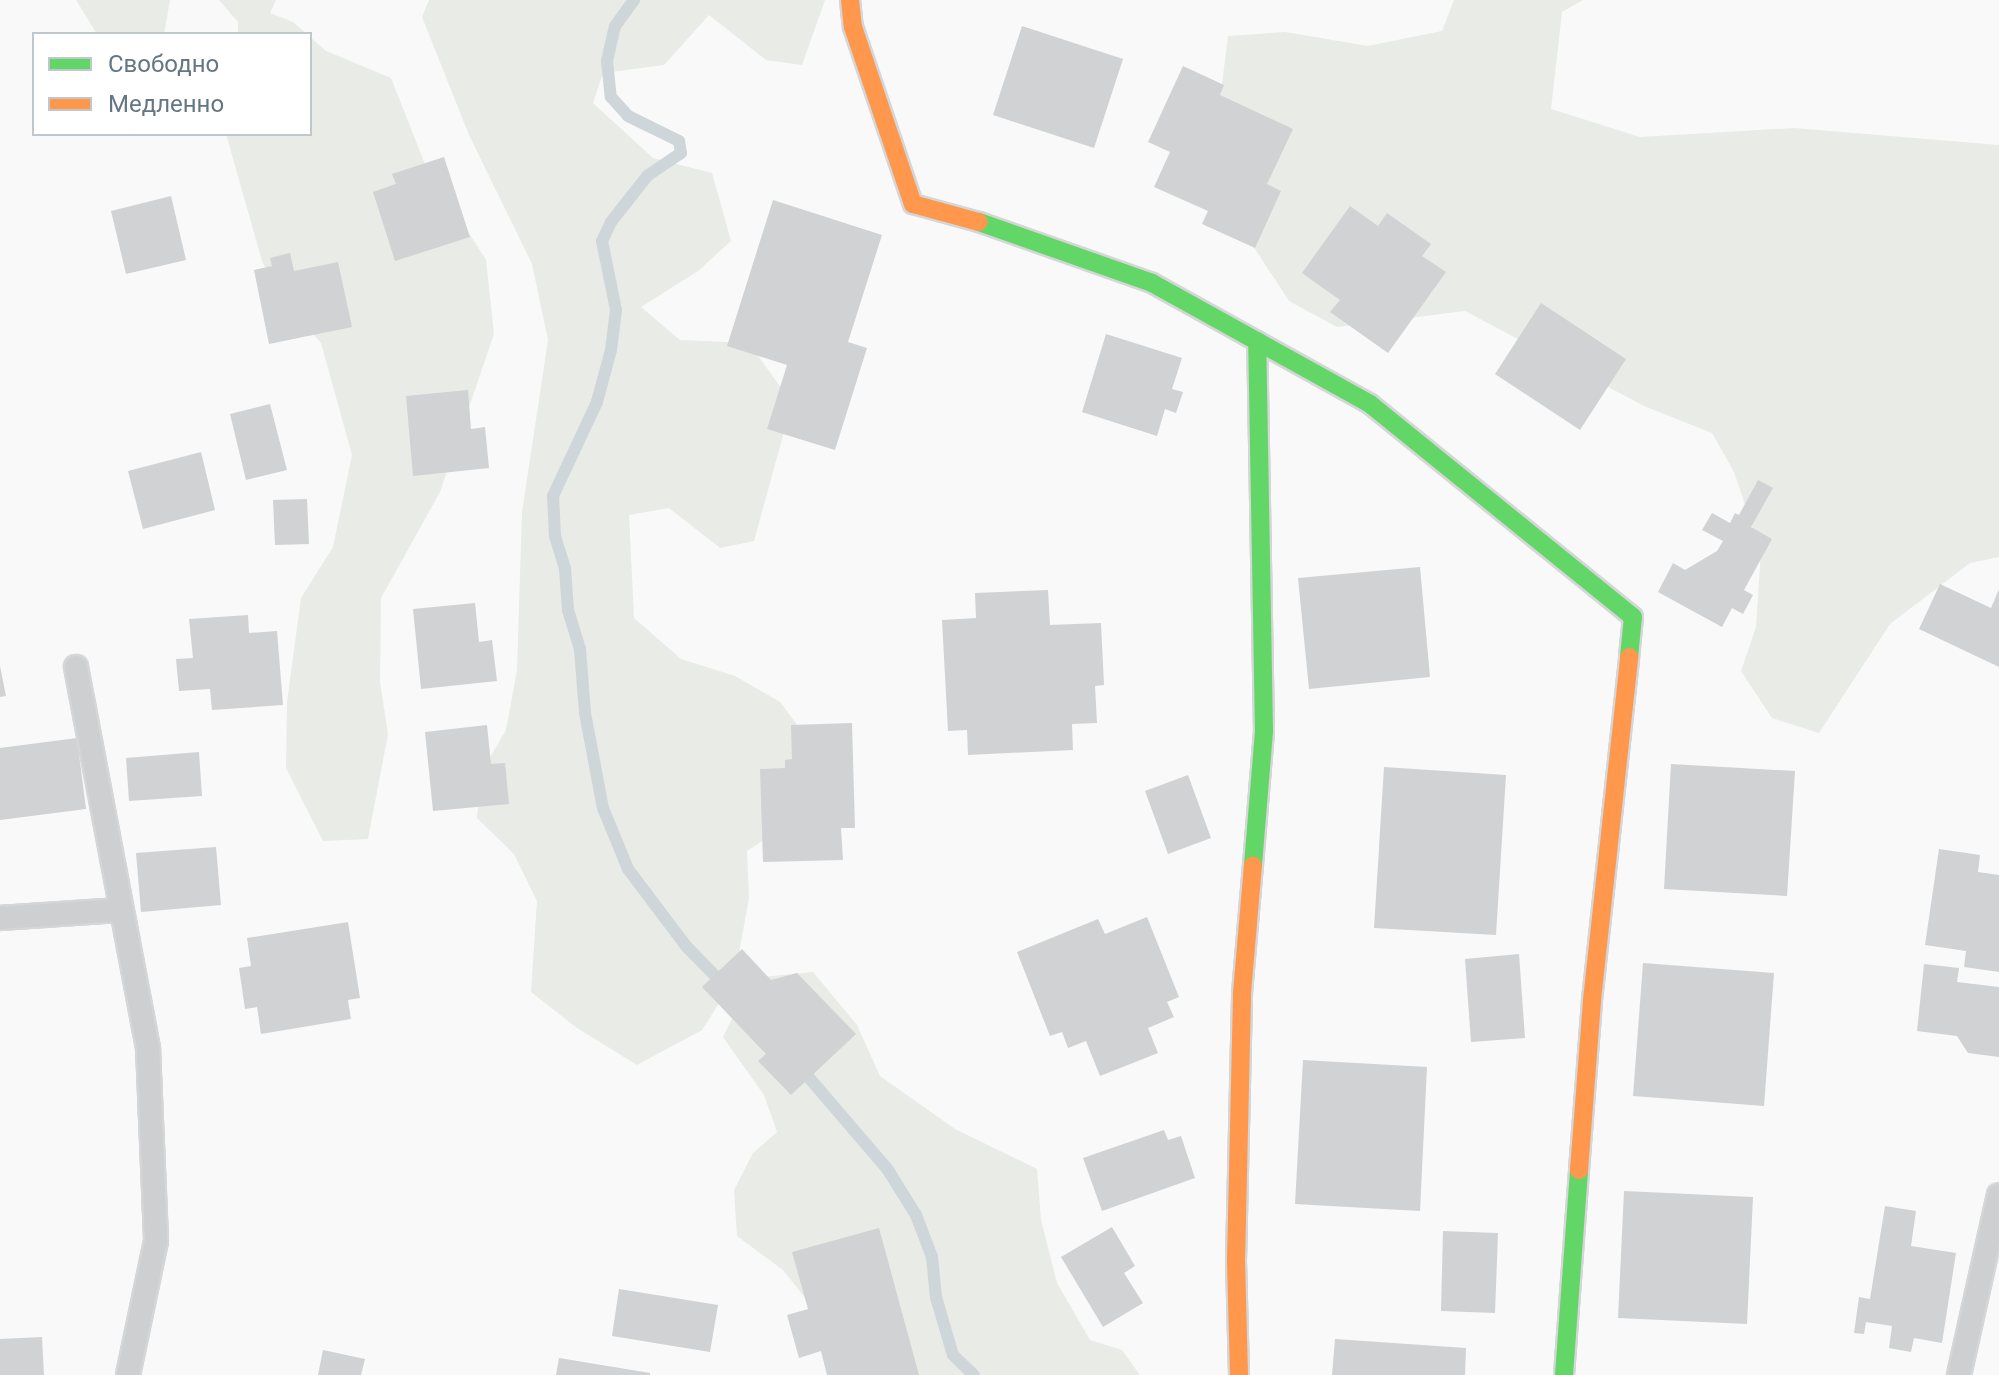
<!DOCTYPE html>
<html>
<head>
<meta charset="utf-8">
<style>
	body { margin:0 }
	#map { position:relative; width:1999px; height:1375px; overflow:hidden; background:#f9f9f9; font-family:Roboto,sans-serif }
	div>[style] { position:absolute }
	.green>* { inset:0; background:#e8ebe6 }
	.stream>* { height:12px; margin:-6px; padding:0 6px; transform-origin:6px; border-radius:6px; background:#ced6d9 }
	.building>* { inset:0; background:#d0d2d3 }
	.roads { filter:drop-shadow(2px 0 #d5d6d7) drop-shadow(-2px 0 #d5d6d7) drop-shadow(0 2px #d5d6d7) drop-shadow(0 -2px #d5d6d7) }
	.lane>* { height:22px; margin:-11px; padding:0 11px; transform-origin:11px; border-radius:11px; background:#cecfd0 }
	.fast>* { height:18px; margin:-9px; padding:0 9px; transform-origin:9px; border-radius:9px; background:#63d668 }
	.slow>* { height:18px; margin:-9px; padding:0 9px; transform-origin:9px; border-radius:9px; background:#ff974d }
	span { translate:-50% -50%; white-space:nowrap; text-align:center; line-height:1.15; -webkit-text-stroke:8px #fff; paint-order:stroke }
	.legend { position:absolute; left:32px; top:32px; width:280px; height:104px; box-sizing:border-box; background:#fff; border:2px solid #c1c8cd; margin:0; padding:10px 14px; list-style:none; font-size:24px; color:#657683 }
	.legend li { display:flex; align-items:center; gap:16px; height:40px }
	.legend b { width:40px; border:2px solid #c1c8cd }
</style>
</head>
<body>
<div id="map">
	<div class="green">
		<div style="clip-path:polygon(76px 0,170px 0,164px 34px,97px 34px)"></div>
		<div style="clip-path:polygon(219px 0,276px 0,270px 13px,293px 22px,307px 34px,238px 34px,238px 22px)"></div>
		<div style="clip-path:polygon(429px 0,825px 0,802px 65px,766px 60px,709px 15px,664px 65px,603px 73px,593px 103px,653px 158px,712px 173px,731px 241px,698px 271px,641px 307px,680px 340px,749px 343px,792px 403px,754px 541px,720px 548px,669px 508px,629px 515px,634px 618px,681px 659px,735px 676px,780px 702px,815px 749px,811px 810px,747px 851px,749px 898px,734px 980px,702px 1030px,637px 1065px,577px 1028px,531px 992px,537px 901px,514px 854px,477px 818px,482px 771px,506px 730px,517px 670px,522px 512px,548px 340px,532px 264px,469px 135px,422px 17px)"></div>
		<div style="clip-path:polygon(1454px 0,1583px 0,1562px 12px,1551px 109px,1640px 137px,1794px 128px,1999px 145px,1999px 557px,1970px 563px,1890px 624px,1819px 733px,1772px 718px,1741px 671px,1756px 627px,1761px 552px,1734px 472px,1712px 433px,1644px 406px,1465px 311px,1337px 327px,1289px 301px,1229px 209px,1214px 148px,1228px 36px,1285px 32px,1368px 46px,1442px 31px)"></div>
		<div style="clip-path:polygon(310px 37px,326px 51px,391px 78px,425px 164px,486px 260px,494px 334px,440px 492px,381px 598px,380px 682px,388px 734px,368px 839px,323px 841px,286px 768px,287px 702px,301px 598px,333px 547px,352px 455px,321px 343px,282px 299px,262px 261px,226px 134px,310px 134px)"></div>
		<div style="clip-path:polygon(813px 972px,857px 1025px,880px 1076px,955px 1129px,1037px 1169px,1041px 1220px,1057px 1283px,1090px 1340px,1122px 1350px,1140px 1375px,866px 1375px,783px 1270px,737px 1236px,734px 1190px,753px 1153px,777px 1132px,764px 1095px,723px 1037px,752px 978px)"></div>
	</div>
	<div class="stream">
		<div style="left:634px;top:0;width:32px;rotate:126deg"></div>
		<div style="left:615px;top:26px;width:36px;rotate:103deg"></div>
		<div style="left:607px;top:61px;width:36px;rotate:84deg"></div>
		<div style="left:611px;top:97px;width:25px;rotate:48deg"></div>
		<div style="left:628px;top:116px;width:57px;rotate:26.1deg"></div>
		<div style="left:679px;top:141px;width:12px;rotate:81deg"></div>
		<div style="left:681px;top:153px;width:40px;rotate:146deg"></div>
		<div style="left:648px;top:175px;width:60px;rotate:128.2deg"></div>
		<div style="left:611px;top:222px;width:21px;rotate:115deg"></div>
		<div style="left:602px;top:241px;width:70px;rotate:78.5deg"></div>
		<div style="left:616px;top:310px;width:40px;rotate:97.1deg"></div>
		<div style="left:611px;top:350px;width:54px;rotate:105.1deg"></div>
		<div style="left:597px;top:402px;width:104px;rotate:115.1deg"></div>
		<div style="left:553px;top:496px;width:40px;rotate:87.1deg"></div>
		<div style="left:555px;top:536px;width:34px;rotate:73deg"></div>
		<div style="left:565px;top:569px;width:41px;rotate:85.8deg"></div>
		<div style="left:568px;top:610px;width:41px;rotate:72.9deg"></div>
		<div style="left:580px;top:649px;width:64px;rotate:85.5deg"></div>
		<div style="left:585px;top:713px;width:97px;rotate:79.3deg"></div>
		<div style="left:603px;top:808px;width:66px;rotate:67.7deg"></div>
		<div style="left:628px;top:869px;width:96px;rotate:53deg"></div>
		<div style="left:686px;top:946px;width:54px;rotate:45.7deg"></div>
		<div style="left:799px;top:1066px;width:137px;rotate:49.4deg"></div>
		<div style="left:888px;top:1170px;width:53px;rotate:58.1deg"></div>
		<div style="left:916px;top:1215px;width:45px;rotate:69.1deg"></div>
		<div style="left:932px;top:1257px;width:40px;rotate:84.3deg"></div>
		<div style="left:936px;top:1297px;width:60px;rotate:73.7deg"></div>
		<div style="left:953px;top:1355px;width:29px;rotate:44deg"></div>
	</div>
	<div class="building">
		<div style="clip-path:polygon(1022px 26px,1123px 59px,1094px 148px,993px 115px)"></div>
		<div style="clip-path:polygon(1183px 66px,1224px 85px,1220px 95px,1293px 129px,1267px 184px,1281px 191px,1255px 248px,1202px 224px,1208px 211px,1154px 187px,1170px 152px,1148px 142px)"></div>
		<div style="clip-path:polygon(444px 157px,470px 237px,395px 261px,373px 192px,396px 184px,392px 174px)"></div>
		<div style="clip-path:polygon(171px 196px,186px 260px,126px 274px,111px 211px)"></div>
		<div style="clip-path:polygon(773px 200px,882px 235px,848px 342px,867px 348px,835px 450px,767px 429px,787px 365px,727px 346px)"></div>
		<div style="clip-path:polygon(1350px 206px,1378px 226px,1387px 213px,1431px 244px,1422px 256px,1446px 272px,1388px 353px,1330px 312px,1340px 300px,1302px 273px)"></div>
		<div style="clip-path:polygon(290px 253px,294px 271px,338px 262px,352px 327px,269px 344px,254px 270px,272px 266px,270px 258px)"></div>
		<div style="clip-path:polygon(1541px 303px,1626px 359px,1580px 430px,1495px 374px)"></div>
		<div style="clip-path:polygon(1106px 334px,1182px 358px,1172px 389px,1183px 392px,1176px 413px,1165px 409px,1157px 436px,1082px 412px)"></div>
		<div style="clip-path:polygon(468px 390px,471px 429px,485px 427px,489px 468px,413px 476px,406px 396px)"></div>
		<div style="clip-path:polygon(270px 404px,287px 470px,246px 480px,230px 414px)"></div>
		<div style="clip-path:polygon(201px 452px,215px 510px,143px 529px,128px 471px)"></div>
		<div style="clip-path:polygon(1758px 480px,1773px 488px,1751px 527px,1772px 539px,1744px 590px,1753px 595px,1743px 614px,1732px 608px,1722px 627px,1658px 592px,1673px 563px,1685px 570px,1717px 551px,1723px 541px,1702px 530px,1712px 513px,1730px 523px,1735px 513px,1739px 515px)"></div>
		<div style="clip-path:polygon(307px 499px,309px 544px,275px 545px,273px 500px)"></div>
		<div style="clip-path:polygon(1420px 567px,1430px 677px,1309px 689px,1298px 578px)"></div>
		<div style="clip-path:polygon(1940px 584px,1991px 608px,1999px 589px,1999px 667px,1919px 629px)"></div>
		<div style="clip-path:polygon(1048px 590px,1050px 625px,1101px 623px,1104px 685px,1095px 686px,1097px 723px,1072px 724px,1073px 750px,968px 755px,967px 730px,948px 731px,942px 620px,976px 618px,975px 593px)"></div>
		<div style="clip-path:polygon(475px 603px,479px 642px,492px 640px,497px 681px,421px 689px,413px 609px)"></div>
		<div style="clip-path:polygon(248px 615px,249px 633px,277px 631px,283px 705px,212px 710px,210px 689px,179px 691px,176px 659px,193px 658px,189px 619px)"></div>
		<div style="clip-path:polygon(0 666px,6px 696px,0 697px)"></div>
		<div style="clip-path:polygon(852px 723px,855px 828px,841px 828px,843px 860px,763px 862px,760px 769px,785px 768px,785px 760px,792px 759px,791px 725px)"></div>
		<div style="clip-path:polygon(487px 725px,491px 764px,505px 763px,509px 804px,433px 811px,425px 732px)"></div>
		<div style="clip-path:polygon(77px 738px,86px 809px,0 820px,0 748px)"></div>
		<div style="clip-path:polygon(199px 752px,202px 796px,129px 801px,126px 758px)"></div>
		<div style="clip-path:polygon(1671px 764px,1795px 771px,1787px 896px,1664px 889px)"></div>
		<div style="clip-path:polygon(1384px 767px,1506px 775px,1496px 935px,1374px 928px)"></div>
		<div style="clip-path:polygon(1188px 775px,1211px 838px,1168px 854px,1145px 791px)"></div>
		<div style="clip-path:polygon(216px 847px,221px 905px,141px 912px,136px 853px)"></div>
		<div style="clip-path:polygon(1939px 849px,1980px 855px,1978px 872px,1999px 875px,1999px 972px,1964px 967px,1966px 951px,1925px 945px)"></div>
		<div style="clip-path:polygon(1147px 917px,1179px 997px,1167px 1002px,1174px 1017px,1148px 1028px,1158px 1053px,1100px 1076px,1086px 1041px,1068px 1048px,1062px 1032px,1050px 1036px,1017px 952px,1098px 919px,1105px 934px)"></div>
		<div style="clip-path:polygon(348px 922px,360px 998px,348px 1000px,351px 1019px,261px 1034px,257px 1007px,245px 1009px,239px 968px,251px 966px,247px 938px)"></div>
		<div style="clip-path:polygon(742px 949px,771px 980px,797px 973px,856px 1034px,791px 1095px,758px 1061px,766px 1054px,702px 987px)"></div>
		<div style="clip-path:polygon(1519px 954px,1525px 1038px,1471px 1042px,1465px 959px)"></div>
		<div style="clip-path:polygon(1643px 963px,1774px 973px,1764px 1106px,1633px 1096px)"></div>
		<div style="clip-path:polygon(1924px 964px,1959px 968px,1957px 982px,1999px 987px,1999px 1057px,1968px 1053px,1957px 1036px,1917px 1031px)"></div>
		<div style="clip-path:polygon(1303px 1060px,1427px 1067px,1420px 1211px,1295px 1204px)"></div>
		<div style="clip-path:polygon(1164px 1130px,1168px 1140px,1181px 1136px,1195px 1178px,1102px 1211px,1083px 1158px)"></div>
		<div style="clip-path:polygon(1624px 1191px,1753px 1197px,1747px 1324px,1618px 1318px)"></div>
		<div style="clip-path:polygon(1885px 1206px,1916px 1211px,1911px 1246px,1956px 1253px,1942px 1343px,1914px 1338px,1911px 1352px,1889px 1348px,1892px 1326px,1866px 1322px,1864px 1334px,1854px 1333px,1859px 1297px,1870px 1299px)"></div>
		<div style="clip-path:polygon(1112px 1227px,1135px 1266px,1124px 1273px,1143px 1303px,1103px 1327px,1061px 1257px)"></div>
		<div style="clip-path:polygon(879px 1228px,919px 1375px,827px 1375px,821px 1351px,799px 1358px,787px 1315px,808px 1309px,792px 1252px)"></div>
		<div style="clip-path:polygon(1443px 1231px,1498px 1233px,1495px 1313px,1441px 1311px)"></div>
		<div style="clip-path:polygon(619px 1289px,718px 1305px,710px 1352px,612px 1336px)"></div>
		<div style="clip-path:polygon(42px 1337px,44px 1375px,0 1375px,0 1339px)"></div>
		<div style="clip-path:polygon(1335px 1339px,1466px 1348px,1465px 1375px,1332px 1375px)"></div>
		<div style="clip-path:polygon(323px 1350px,365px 1359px,361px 1375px,318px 1375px)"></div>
		<div style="clip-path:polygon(559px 1358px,650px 1373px,650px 1375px,556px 1375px)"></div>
	</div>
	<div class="roads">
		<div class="lane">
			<div style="left:76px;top:667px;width:388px;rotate:79.3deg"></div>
			<div style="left:148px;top:1048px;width:193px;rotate:87.6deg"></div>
			<div style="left:156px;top:1241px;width:137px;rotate:101.8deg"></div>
			<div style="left:0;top:918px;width:120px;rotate:-3.8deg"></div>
			<div style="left:1959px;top:1375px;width:184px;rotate:-77.5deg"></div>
		</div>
		<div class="fast">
			<div style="left:979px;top:222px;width:183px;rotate:19.4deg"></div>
			<div style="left:1152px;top:283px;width:249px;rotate:29deg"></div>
			<div style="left:1370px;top:404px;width:338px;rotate:39deg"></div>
			<div style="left:1633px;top:617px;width:40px;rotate:95.7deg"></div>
			<div style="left:1253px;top:865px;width:134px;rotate:-85.3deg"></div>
			<div style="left:1264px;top:731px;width:390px;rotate:-91deg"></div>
			<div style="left:1564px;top:1375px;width:206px;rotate:-85.8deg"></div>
		</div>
		<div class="slow">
			<div style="left:850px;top:0;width:27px;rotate:84deg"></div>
			<div style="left:853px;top:27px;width:187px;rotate:71.3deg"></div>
			<div style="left:913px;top:204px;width:68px;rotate:15.3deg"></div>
			<div style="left:1579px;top:1170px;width:170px;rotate:-85.6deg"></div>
			<div style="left:1592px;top:1000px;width:345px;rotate:-83.8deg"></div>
			<div style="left:1239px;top:1375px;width:114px;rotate:-91.5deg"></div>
			<div style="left:1236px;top:1261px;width:268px;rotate:-88.7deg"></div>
			<div style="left:1242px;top:993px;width:128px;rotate:-85.1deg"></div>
		</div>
	</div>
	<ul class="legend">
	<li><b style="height:10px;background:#63d668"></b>Свободно</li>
	<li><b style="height:10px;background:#ff974d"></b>Медленно</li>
	</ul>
</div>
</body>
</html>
